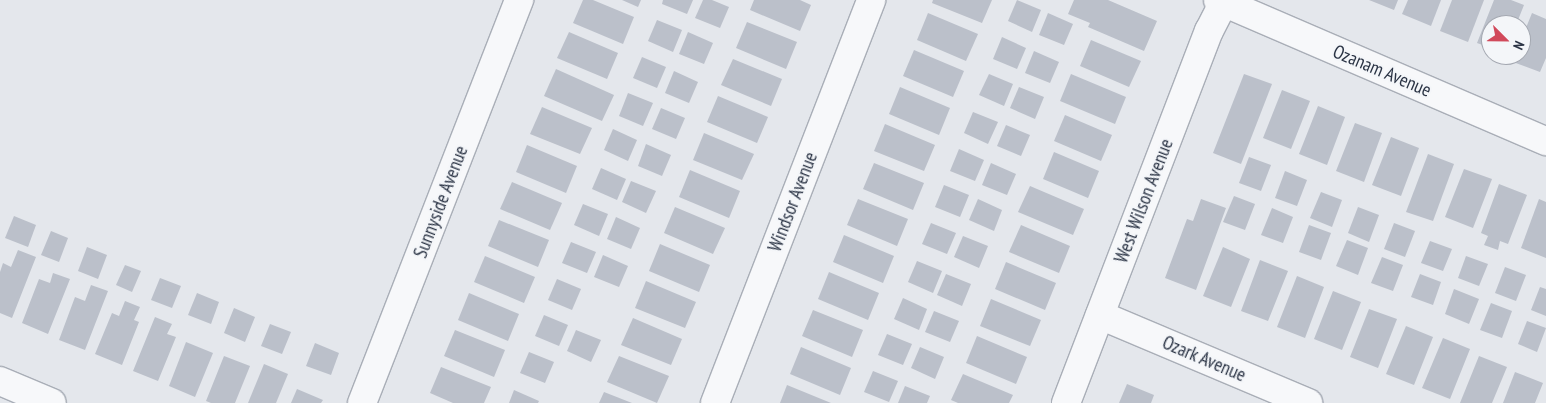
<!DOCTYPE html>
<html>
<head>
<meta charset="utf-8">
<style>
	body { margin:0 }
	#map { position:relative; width:1546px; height:403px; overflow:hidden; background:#e4e7ec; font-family:"PT Sans Narrow",sans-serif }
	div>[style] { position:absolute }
	.building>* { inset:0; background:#bbc0ca }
	.roads { filter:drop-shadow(1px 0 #a9aeb7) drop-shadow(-1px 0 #a9aeb7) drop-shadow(0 1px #a9aeb7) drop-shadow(0 -1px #a9aeb7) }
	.minor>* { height:28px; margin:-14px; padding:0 14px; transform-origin:14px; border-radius:14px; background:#f7f8fa }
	span { translate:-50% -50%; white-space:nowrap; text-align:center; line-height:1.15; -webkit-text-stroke:4px #f4f6f9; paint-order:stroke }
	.street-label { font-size:19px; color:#2b3445 }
	.north { position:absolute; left:1481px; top:15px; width:50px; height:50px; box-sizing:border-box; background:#f4f6f9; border:1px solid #a4a8b1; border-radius:50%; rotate:113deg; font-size:14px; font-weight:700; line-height:20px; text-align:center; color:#2b3445 }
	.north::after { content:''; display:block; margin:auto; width:18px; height:22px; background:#d1495b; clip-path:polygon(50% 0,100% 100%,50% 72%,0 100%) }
</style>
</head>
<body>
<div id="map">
	<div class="building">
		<div style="clip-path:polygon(583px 0,593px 0,634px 17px,623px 44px,573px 23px)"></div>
		<div style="clip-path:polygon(622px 0,641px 0,638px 7px)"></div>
		<div style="clip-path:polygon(663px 0,693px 0,687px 14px,662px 4px)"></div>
		<div style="clip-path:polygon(703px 0,712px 0,729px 7px,720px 28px,695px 18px)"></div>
		<div style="clip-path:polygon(754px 0,800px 0,811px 5px,800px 31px,750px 10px)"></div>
		<div style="clip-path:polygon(933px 0,992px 0,982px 23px,932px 3px)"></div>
		<div style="clip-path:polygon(1017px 0,1041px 10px,1032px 32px,1008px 21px)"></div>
		<div style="clip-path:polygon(1074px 0,1108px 0,1157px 21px,1144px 51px,1088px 27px,1090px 23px,1068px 14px)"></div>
		<div style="clip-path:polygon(1369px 0,1398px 0,1394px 10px)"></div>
		<div style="clip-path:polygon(1408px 0,1441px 0,1431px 26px,1402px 14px)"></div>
		<div style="clip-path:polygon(1452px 0,1484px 0,1468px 42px,1440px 31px)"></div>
		<div style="clip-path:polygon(1494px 0,1511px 0,1524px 5px,1516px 25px,1491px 25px,1491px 48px,1477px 43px)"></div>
		<div style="clip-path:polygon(928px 13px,978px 34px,966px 61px,917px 40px)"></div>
		<div style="clip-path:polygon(1048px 13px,1073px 24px,1064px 45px,1039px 35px)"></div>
		<div style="clip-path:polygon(1532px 13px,1546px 19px,1546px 58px,1540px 72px,1513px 62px,1515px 55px,1521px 55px,1521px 40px)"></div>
		<div style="clip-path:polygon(657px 20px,682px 30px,673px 52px,648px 41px)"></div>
		<div style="clip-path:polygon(747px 22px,797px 42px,786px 69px,736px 48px)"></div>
		<div style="clip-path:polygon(569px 32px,618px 53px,607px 79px,557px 58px)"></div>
		<div style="clip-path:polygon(688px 32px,713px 43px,704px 64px,679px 54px)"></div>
		<div style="clip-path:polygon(1002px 37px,1026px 48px,1017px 69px,993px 59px)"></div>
		<div style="clip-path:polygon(1091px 40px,1141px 61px,1129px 87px,1080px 66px)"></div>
		<div style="clip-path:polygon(914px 50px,964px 71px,953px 97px,903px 76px)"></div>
		<div style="clip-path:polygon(1034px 51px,1059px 62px,1050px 83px,1025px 73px)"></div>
		<div style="clip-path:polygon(642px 57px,666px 67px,657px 88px,633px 78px)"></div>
		<div style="clip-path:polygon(733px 59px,782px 79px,771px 106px,721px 85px)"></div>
		<div style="clip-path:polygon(556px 69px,614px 95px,602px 121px,544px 96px)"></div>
		<div style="clip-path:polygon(674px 71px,698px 82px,689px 103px,665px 93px)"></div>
		<div style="clip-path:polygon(989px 74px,1013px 84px,1004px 106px,979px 95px)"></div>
		<div style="clip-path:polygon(1071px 74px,1126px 97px,1115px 124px,1060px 101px)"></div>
		<div style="clip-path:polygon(1244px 74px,1272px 84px,1241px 164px,1213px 153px)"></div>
		<div style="clip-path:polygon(900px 87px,950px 108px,939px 135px,889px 114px)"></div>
		<div style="clip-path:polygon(1019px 87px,1044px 97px,1035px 119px,1010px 108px)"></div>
		<div style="clip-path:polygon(1282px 90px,1310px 101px,1291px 149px,1263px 138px)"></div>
		<div style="clip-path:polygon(628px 93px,653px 103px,643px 126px,619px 116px)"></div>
		<div style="clip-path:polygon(718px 96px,768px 117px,757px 143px,707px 122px)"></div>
		<div style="clip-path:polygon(1318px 106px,1345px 117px,1327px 165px,1299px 154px)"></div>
		<div style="clip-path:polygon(542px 107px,592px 128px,580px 154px,530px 134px)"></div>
		<div style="clip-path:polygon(661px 108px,685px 118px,676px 139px,652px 129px)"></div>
		<div style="clip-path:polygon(973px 112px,998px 122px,988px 144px,964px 133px)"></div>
		<div style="clip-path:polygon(1065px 115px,1112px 135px,1101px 161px,1054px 141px)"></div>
		<div style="clip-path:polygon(1355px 123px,1382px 133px,1364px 182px,1336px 171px)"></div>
		<div style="clip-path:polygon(885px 124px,935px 145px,924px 171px,874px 151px)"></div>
		<div style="clip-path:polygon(1006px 125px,1030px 135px,1021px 156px,997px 146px)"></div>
		<div style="clip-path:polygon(613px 129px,637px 140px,628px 161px,604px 150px)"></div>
		<div style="clip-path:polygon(704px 133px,754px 154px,742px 180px,693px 160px)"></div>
		<div style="clip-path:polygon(1391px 137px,1419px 148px,1401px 196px,1372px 185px)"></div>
		<div style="clip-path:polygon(646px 144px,671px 155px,662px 176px,638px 166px)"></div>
		<div style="clip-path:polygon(527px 145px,577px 166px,566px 193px,516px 172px)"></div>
		<div style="clip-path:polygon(959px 149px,984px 160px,975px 181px,950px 171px)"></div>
		<div style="clip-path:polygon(1054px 152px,1099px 171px,1088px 198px,1043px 179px)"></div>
		<div style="clip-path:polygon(1428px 154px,1454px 164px,1433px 221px,1406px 212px)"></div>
		<div style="clip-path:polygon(1249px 157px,1271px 165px,1261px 191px,1239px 183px)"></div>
		<div style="clip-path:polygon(874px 163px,924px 183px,913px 210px,863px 189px)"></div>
		<div style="clip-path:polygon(991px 163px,1016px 174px,1007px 195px,982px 185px)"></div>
		<div style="clip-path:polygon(601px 168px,626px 179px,617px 200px,592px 189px)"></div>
		<div style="clip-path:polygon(1464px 169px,1492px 179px,1473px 228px,1445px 217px)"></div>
		<div style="clip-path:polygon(690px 170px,740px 191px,729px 218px,679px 197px)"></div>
		<div style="clip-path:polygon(1285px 171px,1307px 180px,1297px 206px,1275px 198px)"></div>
		<div style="clip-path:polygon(631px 181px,656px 191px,646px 213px,622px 202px)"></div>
		<div style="clip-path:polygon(512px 182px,562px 203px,550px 230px,500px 209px)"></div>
		<div style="clip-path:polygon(1499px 184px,1527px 195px,1508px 244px,1500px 241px,1498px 250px,1484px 245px,1488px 236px,1481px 233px)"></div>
		<div style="clip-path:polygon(944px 185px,969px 195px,960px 217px,935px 207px)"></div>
		<div style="clip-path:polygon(1030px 186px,1084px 209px,1073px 235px,1018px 212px)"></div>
		<div style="clip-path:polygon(1321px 192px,1342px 200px,1332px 227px,1310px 218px)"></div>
		<div style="clip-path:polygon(1234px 196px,1255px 204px,1245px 230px,1223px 222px)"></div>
		<div style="clip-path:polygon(858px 199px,908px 219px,897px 246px,847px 225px)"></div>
		<div style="clip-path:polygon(978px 199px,1002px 210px,994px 231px,969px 220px)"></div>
		<div style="clip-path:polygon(1201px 199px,1226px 208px,1196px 290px,1165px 278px,1187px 219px,1193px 221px)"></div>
		<div style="clip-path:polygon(1539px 199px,1546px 202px,1546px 258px,1521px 248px)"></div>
		<div style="clip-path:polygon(583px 204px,608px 214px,599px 236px,574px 225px)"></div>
		<div style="clip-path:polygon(675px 207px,725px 228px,713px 254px,664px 233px)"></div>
		<div style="clip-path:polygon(1358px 207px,1379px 215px,1369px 242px,1348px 233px)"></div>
		<div style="clip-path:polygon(1272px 208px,1293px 217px,1283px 243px,1261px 235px)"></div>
		<div style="clip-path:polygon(14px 216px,36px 225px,28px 247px,5px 238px)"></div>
		<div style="clip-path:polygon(616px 217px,640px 228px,631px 249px,607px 239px)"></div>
		<div style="clip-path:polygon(499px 220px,549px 240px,538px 267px,488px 246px)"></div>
		<div style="clip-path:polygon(931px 223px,956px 233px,947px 254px,922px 244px)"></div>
		<div style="clip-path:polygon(1394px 223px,1415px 231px,1405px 257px,1384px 249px)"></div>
		<div style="clip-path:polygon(1021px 225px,1070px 246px,1059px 273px,1009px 252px)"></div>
		<div style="clip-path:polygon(1309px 225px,1331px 233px,1321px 260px,1299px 252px)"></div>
		<div style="clip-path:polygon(51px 231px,68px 238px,59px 262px,41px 255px)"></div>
		<div style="clip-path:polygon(844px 235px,894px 256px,883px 283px,833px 262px)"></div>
		<div style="clip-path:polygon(963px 236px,988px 246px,979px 268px,954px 257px)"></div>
		<div style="clip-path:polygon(1347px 240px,1368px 248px,1358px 275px,1336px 266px)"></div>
		<div style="clip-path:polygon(1430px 241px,1452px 249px,1443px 271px,1421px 263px)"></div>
		<div style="clip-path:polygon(571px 242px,596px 252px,587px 273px,562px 263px)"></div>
		<div style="clip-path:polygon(660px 244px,710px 265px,699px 292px,649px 271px)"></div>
		<div style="clip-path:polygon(87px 247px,107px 255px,98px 279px,78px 271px)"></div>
		<div style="clip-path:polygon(1223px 247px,1250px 259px,1231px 307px,1203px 296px)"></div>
		<div style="clip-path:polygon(18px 250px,36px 257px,12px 318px,0 313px,0 272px,3px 263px,11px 267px)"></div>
		<div style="clip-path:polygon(603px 255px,628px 266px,619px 287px,594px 277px)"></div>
		<div style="clip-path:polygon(485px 256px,535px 277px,524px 303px,474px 282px)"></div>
		<div style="clip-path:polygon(1466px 256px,1488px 264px,1479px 286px,1458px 278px)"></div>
		<div style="clip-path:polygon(1382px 257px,1403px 265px,1393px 291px,1371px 283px)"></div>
		<div style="clip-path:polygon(1260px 260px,1288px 271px,1268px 321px,1241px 311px)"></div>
		<div style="clip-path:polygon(917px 261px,942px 271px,933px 293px,908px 282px)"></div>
		<div style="clip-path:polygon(1006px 262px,1056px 283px,1045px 310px,995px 289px)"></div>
		<div style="clip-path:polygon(125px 265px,141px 271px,132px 292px,116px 285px)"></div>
		<div style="clip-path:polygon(1505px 267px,1526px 275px,1516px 301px,1495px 293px)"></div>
		<div style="clip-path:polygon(829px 272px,879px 293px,868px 320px,818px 299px)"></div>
		<div style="clip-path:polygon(53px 273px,70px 279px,48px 334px,22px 323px,39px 279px,50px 283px)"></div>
		<div style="clip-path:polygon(946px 274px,971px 284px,962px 306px,937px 295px)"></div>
		<div style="clip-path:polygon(1420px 274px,1441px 282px,1433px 305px,1411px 297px)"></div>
		<div style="clip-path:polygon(1297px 276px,1324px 287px,1305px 338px,1277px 327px)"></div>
		<div style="clip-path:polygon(160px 278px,181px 286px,172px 308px,151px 300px)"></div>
		<div style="clip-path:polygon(557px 279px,581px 289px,572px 310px,548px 300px)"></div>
		<div style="clip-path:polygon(646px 281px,696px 302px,685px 328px,635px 308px)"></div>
		<div style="clip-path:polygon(91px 285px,108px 291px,85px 350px,59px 340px,75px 297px,85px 301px)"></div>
		<div style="clip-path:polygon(1540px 287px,1546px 289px,1546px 316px,1531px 310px)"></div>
		<div style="clip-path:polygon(1454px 289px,1479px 299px,1469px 324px,1445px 314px)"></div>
		<div style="clip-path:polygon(1333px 291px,1361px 302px,1342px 350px,1314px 339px)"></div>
		<div style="clip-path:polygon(197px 293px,219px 302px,211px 324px,188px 315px)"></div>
		<div style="clip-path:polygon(469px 293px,519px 314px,508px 341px,458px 320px)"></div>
		<div style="clip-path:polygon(903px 298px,927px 309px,919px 330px,894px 319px)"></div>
		<div style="clip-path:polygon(991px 299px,1041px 320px,1030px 346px,980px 326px)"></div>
		<div style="clip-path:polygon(125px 301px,140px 307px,134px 320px,139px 322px,122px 365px,95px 354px,112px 313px,119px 316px)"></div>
		<div style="clip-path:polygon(1491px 303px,1512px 311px,1502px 338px,1480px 330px)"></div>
		<div style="clip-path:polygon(234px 308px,255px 317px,245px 342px,224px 333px)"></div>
		<div style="clip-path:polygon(1369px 309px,1397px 319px,1378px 368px,1350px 357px)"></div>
		<div style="clip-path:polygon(813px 310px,863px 330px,852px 357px,802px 336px)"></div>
		<div style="clip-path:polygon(934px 311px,959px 321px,950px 342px,925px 332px)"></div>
		<div style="clip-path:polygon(544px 315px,568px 325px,559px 346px,535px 336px)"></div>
		<div style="clip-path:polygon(155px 317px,172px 324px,167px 334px,176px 337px,158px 381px,133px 371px)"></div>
		<div style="clip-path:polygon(633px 318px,682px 339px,671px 365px,621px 345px)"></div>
		<div style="clip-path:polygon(1527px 321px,1546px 328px,1537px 352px,1518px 344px)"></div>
		<div style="clip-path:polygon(270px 324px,291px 332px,282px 354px,261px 346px)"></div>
		<div style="clip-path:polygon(1406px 326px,1433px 337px,1414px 385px,1386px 374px)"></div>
		<div style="clip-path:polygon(455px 330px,505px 350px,494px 377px,444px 356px)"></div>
		<div style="clip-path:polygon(576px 330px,601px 340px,591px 362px,567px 351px)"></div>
		<div style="clip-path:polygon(887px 334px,912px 344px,903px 365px,878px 355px)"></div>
		<div style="clip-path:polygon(977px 336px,1027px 357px,1016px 384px,966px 363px)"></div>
		<div style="clip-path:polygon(1443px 338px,1470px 349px,1450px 399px,1422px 388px)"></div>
		<div style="clip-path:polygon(186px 342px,213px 353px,195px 397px,169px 386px)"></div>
		<div style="clip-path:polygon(315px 343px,339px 353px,331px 375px,306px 366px)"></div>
		<div style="clip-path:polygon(801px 347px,851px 368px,840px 395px,790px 374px)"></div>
		<div style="clip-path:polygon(920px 347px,944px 357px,935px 379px,911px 368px)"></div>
		<div style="clip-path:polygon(529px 352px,554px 362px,545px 383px,520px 373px)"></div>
		<div style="clip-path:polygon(224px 356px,250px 366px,235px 403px,211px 403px,206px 401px)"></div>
		<div style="clip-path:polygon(619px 356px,669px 376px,657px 403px,607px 382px)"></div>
		<div style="clip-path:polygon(1479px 356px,1507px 367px,1492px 403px,1460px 403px)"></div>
		<div style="clip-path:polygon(264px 364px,288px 374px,276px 403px,248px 403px)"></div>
		<div style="clip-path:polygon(441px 367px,491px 387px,484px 403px,453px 403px,430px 393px)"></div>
		<div style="clip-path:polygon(873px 371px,898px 381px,889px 402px,864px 392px)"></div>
		<div style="clip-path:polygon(1515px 372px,1543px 383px,1535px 403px,1503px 403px)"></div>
		<div style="clip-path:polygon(963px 374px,1013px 395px,1009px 403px,958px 403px,951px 400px)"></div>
		<div style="clip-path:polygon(1127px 384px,1154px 395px,1151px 403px,1119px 403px)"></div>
		<div style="clip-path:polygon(787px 385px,831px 403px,780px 403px)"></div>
		<div style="clip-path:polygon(905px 386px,930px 396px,927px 403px,898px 403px)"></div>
		<div style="clip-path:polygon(297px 389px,323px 400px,321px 403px,291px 403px)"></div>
		<div style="clip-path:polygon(514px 390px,539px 401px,538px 403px,509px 403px)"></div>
		<div style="clip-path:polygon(604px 392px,632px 403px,599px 403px)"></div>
	</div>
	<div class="roads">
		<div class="minor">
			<div style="left:1218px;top:0;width:357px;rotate:23.3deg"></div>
			<div style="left:1100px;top:315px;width:226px;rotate:22.9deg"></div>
			<div style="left:0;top:381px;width:56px;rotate:22.9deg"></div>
			<div style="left:362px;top:403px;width:433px;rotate:-68.7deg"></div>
			<div style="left:715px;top:403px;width:432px;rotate:-68.8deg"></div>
			<div style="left:1066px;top:403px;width:399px;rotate:-69deg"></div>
			<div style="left:1209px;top:31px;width:35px;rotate:-63deg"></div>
		</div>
	</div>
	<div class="street-label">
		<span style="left:1382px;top:71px;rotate:23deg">Ozanam Avenue</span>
		<span style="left:1144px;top:201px;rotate:-69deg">West Wilson Avenue</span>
		<span style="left:441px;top:202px;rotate:-69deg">Sunnyside Avenue</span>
		<span style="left:793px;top:202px;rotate:-69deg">Windsor Avenue</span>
		<span style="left:1204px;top:359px;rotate:23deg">Ozark Avenue</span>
	</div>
	<div class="north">N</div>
</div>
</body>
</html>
